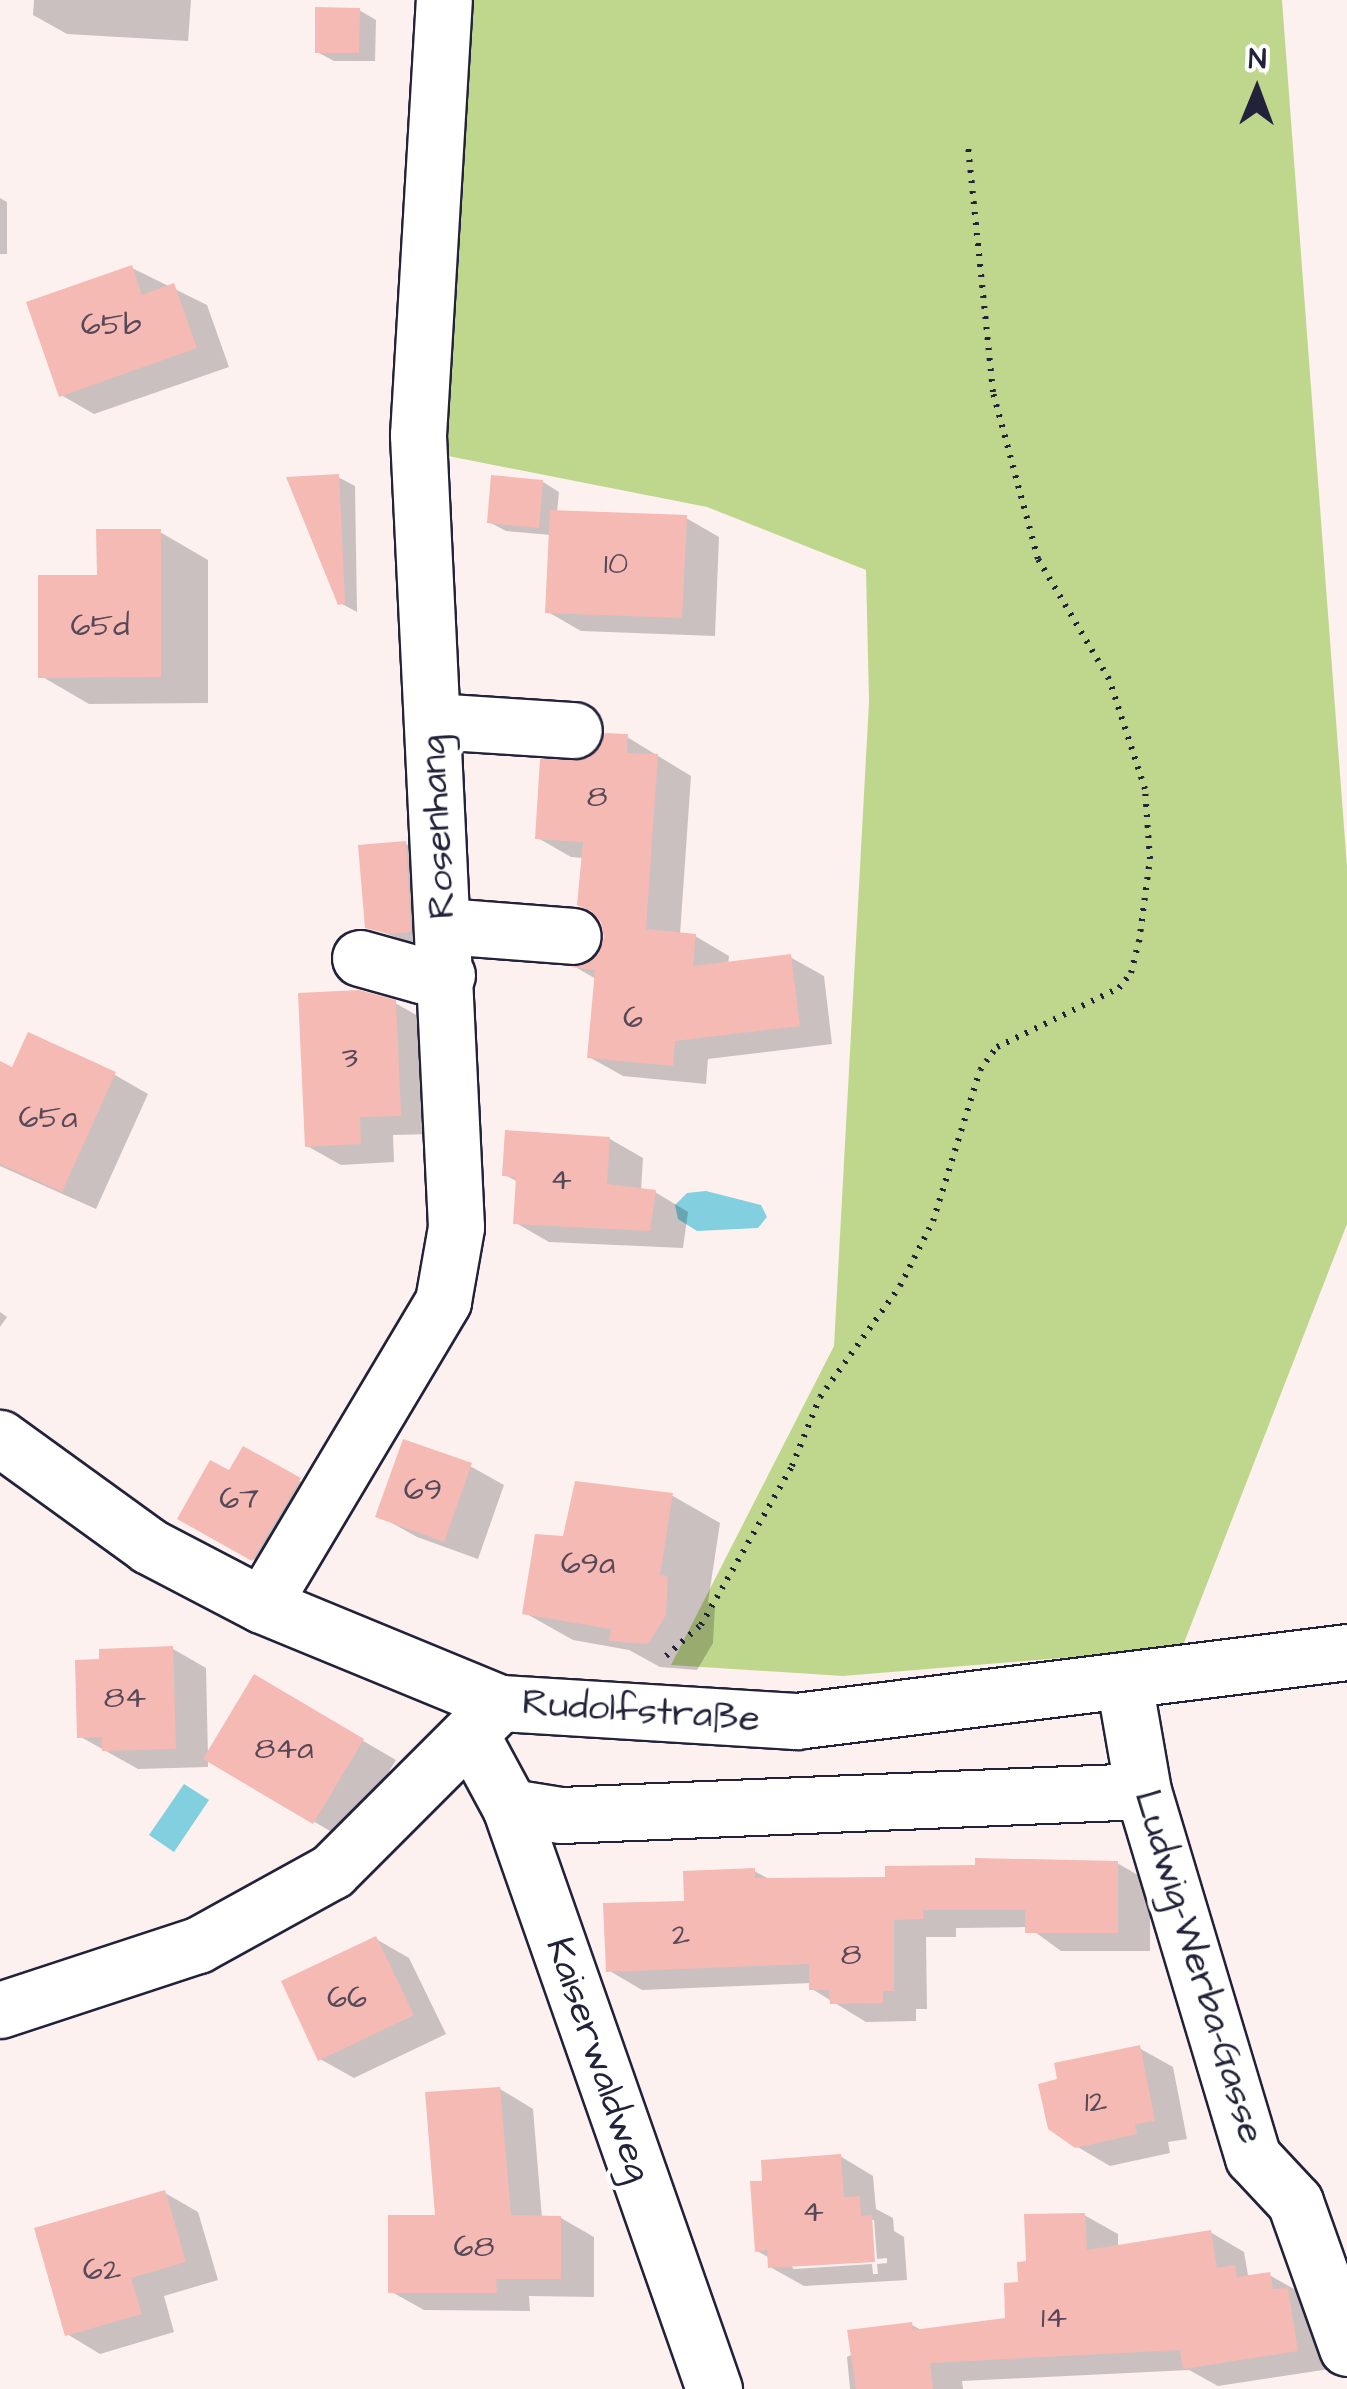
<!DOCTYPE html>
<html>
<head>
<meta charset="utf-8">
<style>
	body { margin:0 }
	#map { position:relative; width:1347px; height:2389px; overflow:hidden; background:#fdf1f0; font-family:"Architects Daughter",sans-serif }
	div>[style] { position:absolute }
	.green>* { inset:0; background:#bed78d }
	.water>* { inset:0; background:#81cfdf }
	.shadow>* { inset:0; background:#0003 }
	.building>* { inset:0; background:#f5bab3 }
	.path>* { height:6px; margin-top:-3px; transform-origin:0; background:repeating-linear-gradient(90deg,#22223b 0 2.5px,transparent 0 10.5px) }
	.roads { filter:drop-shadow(2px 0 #22223b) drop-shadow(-2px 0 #22223b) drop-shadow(0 2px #22223b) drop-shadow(0 -2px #22223b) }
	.minor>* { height:55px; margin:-27.5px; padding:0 27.5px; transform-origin:27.5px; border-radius:27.5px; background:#fff }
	span { translate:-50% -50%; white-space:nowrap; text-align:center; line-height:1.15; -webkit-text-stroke:9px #fff; paint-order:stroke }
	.number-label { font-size:32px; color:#574859 }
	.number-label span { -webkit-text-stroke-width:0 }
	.street-label { font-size:38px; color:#22223b }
	.north { position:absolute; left:1207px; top:40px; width:100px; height:100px; -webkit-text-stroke:8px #fff; paint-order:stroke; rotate:1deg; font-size:28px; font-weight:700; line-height:40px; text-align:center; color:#22223b }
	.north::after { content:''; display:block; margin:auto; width:35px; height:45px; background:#22223b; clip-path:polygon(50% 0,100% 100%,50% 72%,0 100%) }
</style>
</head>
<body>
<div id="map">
	<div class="green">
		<div style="clip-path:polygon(466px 0,1282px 0,1347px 867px,1347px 1224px,1182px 1648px,843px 1676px,671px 1665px,834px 1346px,869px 702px,866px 570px,707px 507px,438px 454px)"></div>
	</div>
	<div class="water">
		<div style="clip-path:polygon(706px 1191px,761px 1205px,767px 1217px,758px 1228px,697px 1231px,678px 1219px,675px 1205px,687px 1193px)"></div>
		<div style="clip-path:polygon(184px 1784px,209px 1800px,174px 1852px,149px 1835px)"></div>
	</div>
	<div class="shadow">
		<div style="clip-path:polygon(34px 0,191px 0,188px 41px,67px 34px,33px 15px)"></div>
		<div style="clip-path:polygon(359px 10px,376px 20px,375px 61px,334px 61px,317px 52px)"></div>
		<div style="clip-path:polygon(0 198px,7px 202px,7px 254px,0 254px)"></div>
		<div style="clip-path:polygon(132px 268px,207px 305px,229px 367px,94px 414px,61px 395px)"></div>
		<div style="clip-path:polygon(338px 477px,355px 486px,357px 612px,340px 603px)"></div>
		<div style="clip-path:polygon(543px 482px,559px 492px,557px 513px,686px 518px,719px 537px,715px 636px,581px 631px,548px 612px,551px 535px,506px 531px,489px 522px)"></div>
		<div style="clip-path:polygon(160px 532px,208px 560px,208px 703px,89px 704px,41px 676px,99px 578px)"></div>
		<div style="clip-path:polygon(627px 737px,691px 776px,680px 935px,695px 936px,729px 956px,728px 965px,790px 957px,824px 976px,832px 1044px,708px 1059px,706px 1084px,623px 1076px,589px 1057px,596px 979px,577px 968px,600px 956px,607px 938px,584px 858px,571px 857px,538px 838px,588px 761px)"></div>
		<div style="clip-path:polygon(406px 844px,422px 854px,426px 940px,408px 942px,367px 926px)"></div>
		<div style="clip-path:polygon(395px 1003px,429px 1022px,434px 1134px,393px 1135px,394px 1162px,341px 1165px,307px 1146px)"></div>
		<div style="clip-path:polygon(0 1064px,14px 1070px,115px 1075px,148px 1094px,96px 1209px,0 1166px)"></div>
		<div style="clip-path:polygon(610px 1139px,643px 1158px,641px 1191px,655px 1192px,688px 1212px,683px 1248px,549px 1242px,516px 1223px,518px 1182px,505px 1175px)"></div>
		<div style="clip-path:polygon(0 1312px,7px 1317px,0 1327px)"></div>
		<div style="clip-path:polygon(244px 1450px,333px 1500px,286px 1578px,180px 1518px,230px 1474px)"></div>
		<div style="clip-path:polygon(470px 1466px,504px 1485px,478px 1559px,417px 1537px,383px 1518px)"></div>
		<div style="clip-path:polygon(577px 1484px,673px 1496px,720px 1523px,708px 1602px,715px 1606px,713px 1643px,697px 1670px,660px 1667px,629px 1650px,573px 1640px,525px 1613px,565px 1539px)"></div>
		<div style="clip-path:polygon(173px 1649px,206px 1668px,208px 1756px,255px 1678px,396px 1760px,347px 1841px,208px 1759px,208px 1767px,138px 1769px,79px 1736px,102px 1662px)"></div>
		<div style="clip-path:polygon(1117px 1863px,1150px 1882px,1150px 1951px,1061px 1951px,1028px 1927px,956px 1928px,956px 1937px,926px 1937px,927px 2009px,916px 2009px,916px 2021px,866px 2022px,812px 1989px,812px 1983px,642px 1990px,608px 1970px,686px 1903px,754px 1871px,771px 1880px,887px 1880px)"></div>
		<div style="clip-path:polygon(376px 1939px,409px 1958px,446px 2034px,354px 2078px,320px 2059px)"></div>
		<div style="clip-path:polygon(1139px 2048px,1173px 2067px,1187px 2139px,1168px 2142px,1170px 2153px,1110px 2166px,1076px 2146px)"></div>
		<div style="clip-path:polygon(500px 2089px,533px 2109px,542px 2218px,561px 2218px,594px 2237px,594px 2297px,529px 2296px,530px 2311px,424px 2310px,390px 2291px,437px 2217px)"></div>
		<div style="clip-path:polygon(evenodd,840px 2156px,873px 2176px,876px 2209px,893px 2218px,894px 2231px,904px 2237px,907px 2280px,804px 2286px,770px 2267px,770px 2258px,757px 2251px,765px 2183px,840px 2156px,869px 2220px,874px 2220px,877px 2259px,887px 2258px,887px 2263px,877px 2264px,878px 2274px,873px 2274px,872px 2264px,794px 2269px,789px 2264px,869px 2220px)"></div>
		<div style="clip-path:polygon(165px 2193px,198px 2212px,218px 2280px,164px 2296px,174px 2332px,100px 2354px,67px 2334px)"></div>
		<div style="clip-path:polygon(1084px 2215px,1118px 2234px,1118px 2248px,1210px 2232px,1244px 2252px,1248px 2275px,1269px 2275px,1303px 2294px,1330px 2369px,1218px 2386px,1189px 2370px,962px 2381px,963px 2389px,850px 2389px,847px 2357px,912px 2325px,923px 2331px,1008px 2320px,1028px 2264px)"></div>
	</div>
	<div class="building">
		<div style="clip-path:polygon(315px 7px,360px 8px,359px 53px,315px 53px)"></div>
		<div style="clip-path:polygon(132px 265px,142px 295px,174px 283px,197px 348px,59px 397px,26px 302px)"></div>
		<div style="clip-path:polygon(339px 474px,345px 603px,338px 605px,286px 477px)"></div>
		<div style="clip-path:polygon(491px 475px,543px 480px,539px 528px,487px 523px)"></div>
		<div style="clip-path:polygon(550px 510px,687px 515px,682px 618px,545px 613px)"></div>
		<div style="clip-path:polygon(96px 529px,161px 529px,161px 677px,38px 678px,38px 575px,97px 575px)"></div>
		<div style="clip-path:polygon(605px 733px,628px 734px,627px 753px,658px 754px,646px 929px,696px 934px,693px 966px,791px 954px,800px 1026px,675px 1041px,673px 1066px,587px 1058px,595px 970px,570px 967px,586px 964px,598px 954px,604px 937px,601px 922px,591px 911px,577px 905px,583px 842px,535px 839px,540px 759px,587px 758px,599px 748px)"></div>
		<div style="clip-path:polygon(406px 841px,411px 932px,389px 934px,365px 928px,358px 845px)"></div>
		<div style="clip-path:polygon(359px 990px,396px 1000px,401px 1116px,360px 1117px,361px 1144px,305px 1147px,298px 993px)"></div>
		<div style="clip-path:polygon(28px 1032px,116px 1072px,62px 1192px,0 1164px,0 1061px,12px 1067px)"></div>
		<div style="clip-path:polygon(505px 1130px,610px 1137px,607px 1184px,656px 1190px,650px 1231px,513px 1224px,516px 1177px,502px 1176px)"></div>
		<div style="clip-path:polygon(403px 1439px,472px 1463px,444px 1542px,375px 1517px)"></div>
		<div style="clip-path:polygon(243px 1446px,301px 1478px,252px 1561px,177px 1519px,210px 1460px,229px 1470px)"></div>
		<div style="clip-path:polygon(575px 1481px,673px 1493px,660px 1575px,668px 1576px,666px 1615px,648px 1644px,609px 1641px,611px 1629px,522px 1614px,535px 1534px,563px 1536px)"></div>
		<div style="clip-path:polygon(173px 1646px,176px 1749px,102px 1751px,102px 1737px,77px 1738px,75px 1660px,99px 1659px,99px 1649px)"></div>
		<div style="clip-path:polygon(254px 1674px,364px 1739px,313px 1824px,203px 1759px)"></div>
		<div style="clip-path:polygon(975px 1858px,1118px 1861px,1118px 1933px,1025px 1933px,1025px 1910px,923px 1910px,923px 1919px,894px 1920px,894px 1991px,883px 1991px,883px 2003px,830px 2004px,829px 1990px,809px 1990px,809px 1964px,606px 1972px,603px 1903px,684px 1901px,683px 1871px,755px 1868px,755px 1878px,885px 1877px,885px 1866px,975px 1865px)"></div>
		<div style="clip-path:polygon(376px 1936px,414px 2015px,318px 2061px,281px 1981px)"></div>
		<div style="clip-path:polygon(1140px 2045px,1155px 2121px,1135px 2124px,1137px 2134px,1075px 2148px,1048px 2129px,1038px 2084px,1057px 2079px,1054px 2063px)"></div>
		<div style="clip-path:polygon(500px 2087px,511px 2215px,561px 2216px,561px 2279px,496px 2279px,497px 2293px,388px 2293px,388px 2215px,435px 2215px,425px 2092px)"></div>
		<div style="clip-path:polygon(841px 2154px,844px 2197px,860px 2196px,861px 2216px,872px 2215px,875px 2262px,768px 2268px,767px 2250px,755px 2252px,750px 2181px,762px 2181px,761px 2160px)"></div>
		<div style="clip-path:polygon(165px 2190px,186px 2262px,131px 2278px,142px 2314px,65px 2336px,34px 2228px)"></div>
		<div style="clip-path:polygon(1085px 2213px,1087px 2250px,1211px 2230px,1217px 2268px,1235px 2265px,1237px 2277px,1270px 2272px,1273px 2289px,1288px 2288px,1298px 2351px,1183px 2369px,1180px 2350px,930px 2363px,933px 2389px,856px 2389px,847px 2330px,912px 2322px,913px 2330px,1005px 2318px,1004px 2283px,1018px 2282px,1017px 2262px,1026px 2261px,1024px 2214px)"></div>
	</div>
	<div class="path">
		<div style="left:666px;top:1656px;width:47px;rotate:-41.5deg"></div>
		<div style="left:701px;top:1625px;width:183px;rotate:-60.2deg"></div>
		<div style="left:792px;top:1466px;width:74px;rotate:-67.9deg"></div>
		<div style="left:820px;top:1397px;width:137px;rotate:-54.2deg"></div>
		<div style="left:900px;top:1286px;width:73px;rotate:-63.1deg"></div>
		<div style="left:933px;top:1221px;width:158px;rotate:-72.7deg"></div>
		<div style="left:980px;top:1070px;width:29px;rotate:-54deg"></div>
		<div style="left:997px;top:1047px;width:136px;rotate:-25.8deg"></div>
		<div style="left:1119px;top:988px;width:19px;rotate:-51deg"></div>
		<div style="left:1131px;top:973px;width:32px;rotate:-76deg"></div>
		<div style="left:1139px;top:942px;width:84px;rotate:-82.5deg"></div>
		<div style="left:1150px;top:859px;width:70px;rotate:-94.1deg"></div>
		<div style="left:1145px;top:789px;width:116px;rotate:-108.1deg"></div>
		<div style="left:1109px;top:679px;width:139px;rotate:-120.6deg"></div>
		<div style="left:1038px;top:559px;width:173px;rotate:-105.1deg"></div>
		<div style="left:993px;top:392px;width:248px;rotate:-95.8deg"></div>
	</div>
	<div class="roads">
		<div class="minor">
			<div style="left:433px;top:721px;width:141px;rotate:3.7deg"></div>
			<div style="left:444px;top:926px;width:129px;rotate:4.4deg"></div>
			<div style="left:360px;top:958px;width:63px;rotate:15.6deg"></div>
			<div style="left:421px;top:975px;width:26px"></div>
			<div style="left:0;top:1438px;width:184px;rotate:35.9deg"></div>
			<div style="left:149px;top:1546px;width:127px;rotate:27.6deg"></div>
			<div style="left:262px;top:1605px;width:257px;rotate:22.4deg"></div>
			<div style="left:500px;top:1703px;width:297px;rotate:3.5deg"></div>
			<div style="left:796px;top:1721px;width:555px;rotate:-7.14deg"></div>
			<div style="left:262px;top:1605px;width:354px;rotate:-59.2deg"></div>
			<div style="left:443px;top:1301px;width:75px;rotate:-80deg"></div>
			<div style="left:456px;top:1227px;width:793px;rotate:-92.75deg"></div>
			<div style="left:418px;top:435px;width:436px;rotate:-86.6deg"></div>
			<div style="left:1124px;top:1682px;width:111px;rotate:80.1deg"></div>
			<div style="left:1143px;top:1791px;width:382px;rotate:73.3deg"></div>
			<div style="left:1253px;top:2157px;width:62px;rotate:47deg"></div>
			<div style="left:1295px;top:2202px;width:155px;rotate:70.4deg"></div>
			<div style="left:471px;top:1735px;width:82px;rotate:61.6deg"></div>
			<div style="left:510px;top:1807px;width:617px;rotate:70.68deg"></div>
			<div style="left:510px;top:1807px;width:52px;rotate:8.9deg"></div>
			<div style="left:561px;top:1815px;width:582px;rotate:-2.36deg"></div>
			<div style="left:0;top:2010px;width:208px;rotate:-18.2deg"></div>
			<div style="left:198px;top:1945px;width:153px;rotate:-28.9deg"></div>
			<div style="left:332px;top:1871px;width:231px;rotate:-45deg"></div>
		</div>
	</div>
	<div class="number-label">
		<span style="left:111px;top:325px">65b</span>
		<span style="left:616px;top:564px">10</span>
		<span style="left:100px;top:626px">65d</span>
		<span style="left:597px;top:797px">8</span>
		<span style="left:633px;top:1018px">6</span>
		<span style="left:350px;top:1058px">3</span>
		<span style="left:48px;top:1118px">65a</span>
		<span style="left:561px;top:1180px">4</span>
		<span style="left:423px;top:1490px">69</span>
		<span style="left:239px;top:1499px">67</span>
		<span style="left:588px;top:1564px">69a</span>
		<span style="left:125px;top:1698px">84</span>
		<span style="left:284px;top:1749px">84a</span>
		<span style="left:681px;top:1935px">2</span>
		<span style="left:851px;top:1955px">8</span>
		<span style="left:347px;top:1998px">66</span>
		<span style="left:1096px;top:2102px">12</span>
		<span style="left:813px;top:2212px">4</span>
		<span style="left:474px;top:2247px">68</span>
		<span style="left:102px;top:2270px">62</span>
		<span style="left:1054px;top:2318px">14</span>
	</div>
	<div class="street-label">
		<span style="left:439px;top:827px;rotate:-93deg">Rosenhang</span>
		<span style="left:641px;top:1712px;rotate:4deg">Rudolfstraße</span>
		<span style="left:1198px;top:1967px;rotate:73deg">Ludwig-Werba-Gasse</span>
		<span style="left:598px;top:2060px;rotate:71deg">Kaiserwaldweg</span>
	</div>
	<div class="north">N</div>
</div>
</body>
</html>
